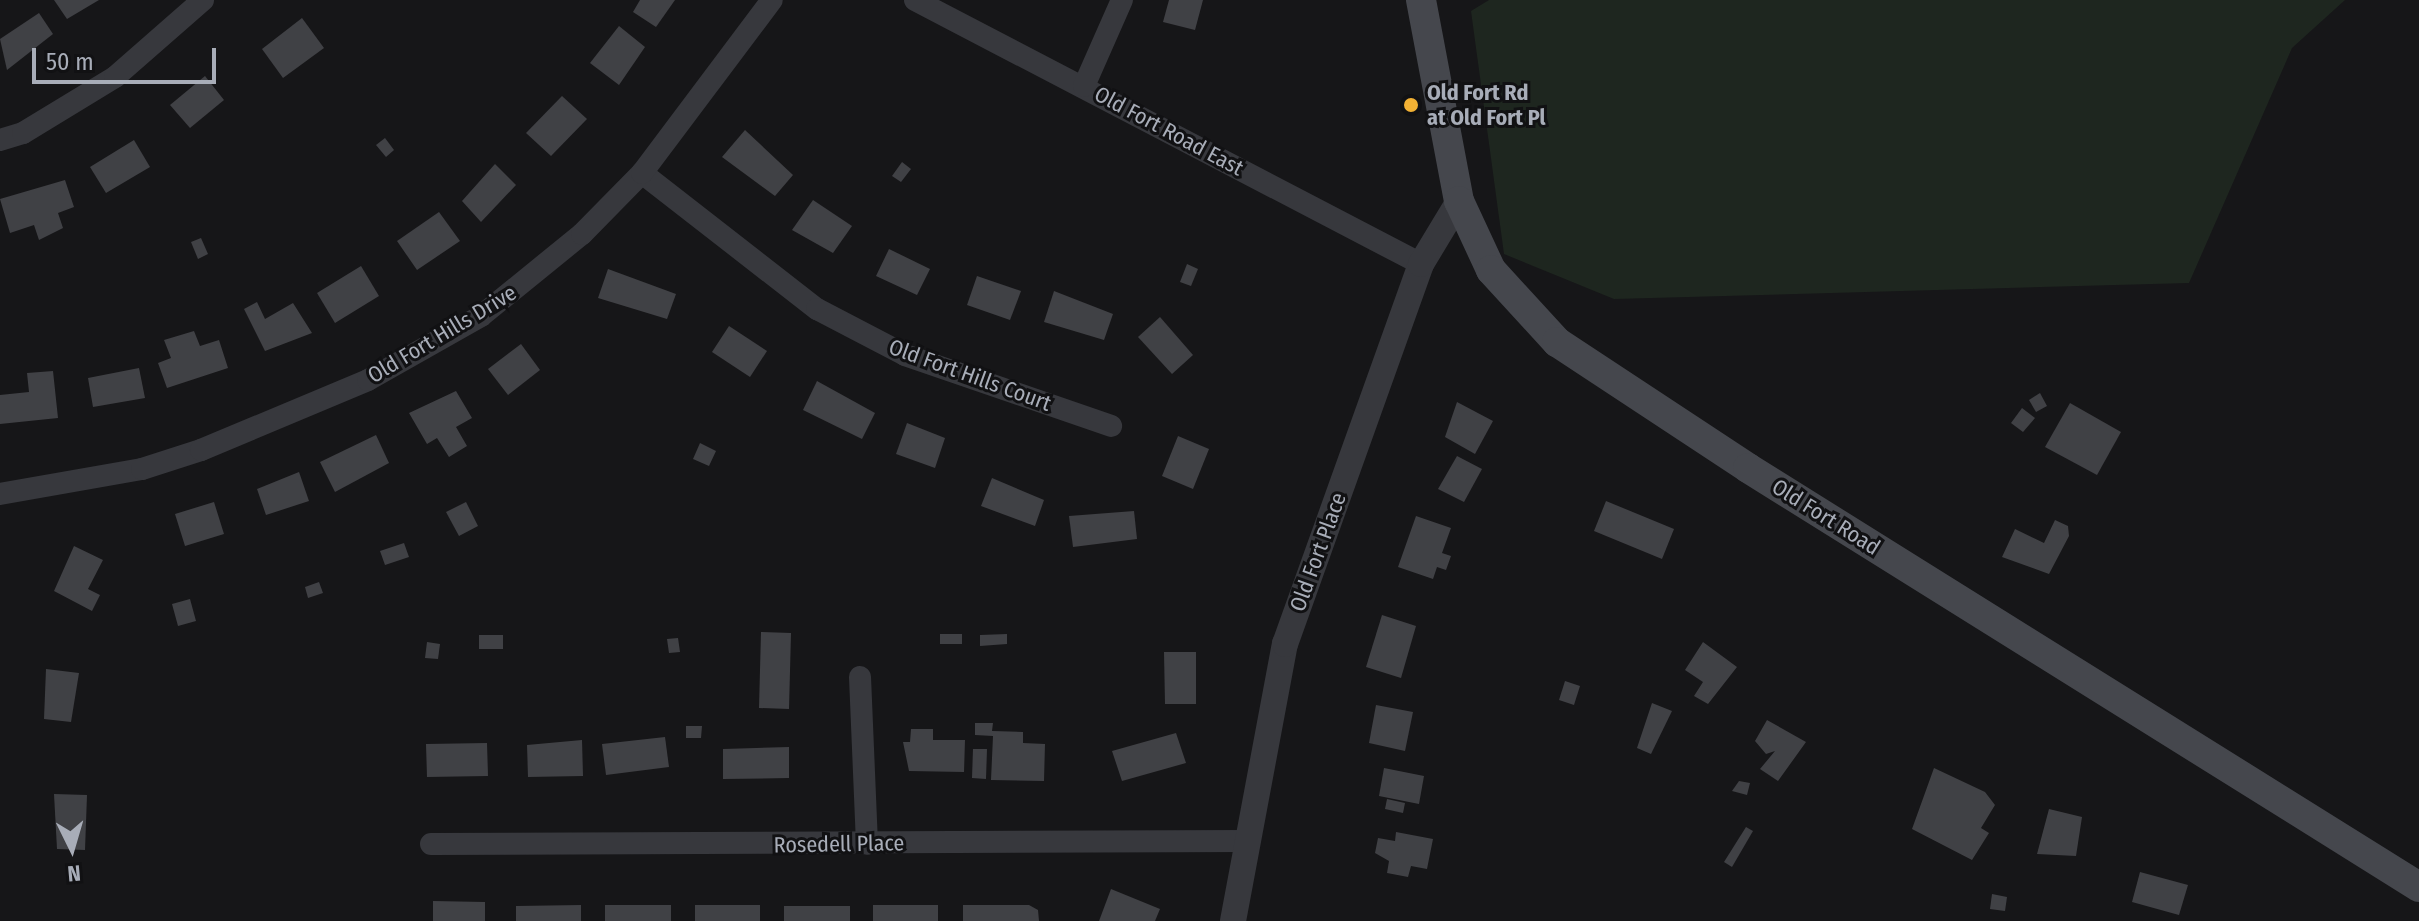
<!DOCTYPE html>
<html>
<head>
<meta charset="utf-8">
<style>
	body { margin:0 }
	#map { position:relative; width:2419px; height:921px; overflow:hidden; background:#161618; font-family:"Fira Sans Condensed",sans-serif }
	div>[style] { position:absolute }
	.green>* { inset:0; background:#1e261f }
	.building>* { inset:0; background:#404145 }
	.minor>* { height:22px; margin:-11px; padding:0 11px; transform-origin:11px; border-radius:11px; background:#37383d }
	.tertiary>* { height:26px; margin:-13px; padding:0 13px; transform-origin:13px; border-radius:13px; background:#37383d }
	.secondary>* { height:30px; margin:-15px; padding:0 15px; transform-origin:15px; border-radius:15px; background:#45474d }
	.dots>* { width:22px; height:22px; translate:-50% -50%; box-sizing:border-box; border:4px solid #111113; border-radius:50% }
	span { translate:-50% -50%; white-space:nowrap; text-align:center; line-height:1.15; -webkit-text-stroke:6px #111113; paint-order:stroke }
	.poi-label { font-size:22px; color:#a8adb8; font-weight:700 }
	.left { translate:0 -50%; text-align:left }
	.street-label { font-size:22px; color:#a8adb8 }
	.north { position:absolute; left:32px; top:809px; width:80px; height:80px; -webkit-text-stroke:6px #111113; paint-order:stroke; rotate:175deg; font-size:22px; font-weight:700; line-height:32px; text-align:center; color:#a8adb8 }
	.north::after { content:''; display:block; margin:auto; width:28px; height:36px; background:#a8adb8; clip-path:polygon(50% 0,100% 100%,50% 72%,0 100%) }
	.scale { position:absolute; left:32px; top:48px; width:184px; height:36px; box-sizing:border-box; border:4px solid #a8adb8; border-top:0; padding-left:10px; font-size:24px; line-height:28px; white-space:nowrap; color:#a8adb8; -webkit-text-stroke:6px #111113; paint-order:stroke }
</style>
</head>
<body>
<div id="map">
	<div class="green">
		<div style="clip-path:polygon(1489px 0,2345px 0,2292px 48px,2189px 283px,1614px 299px,1504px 254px,1471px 11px)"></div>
	</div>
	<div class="building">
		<div style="clip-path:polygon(54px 0,99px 0,67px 19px)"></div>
		<div style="clip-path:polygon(640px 0,675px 0,656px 27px,633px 12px)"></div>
		<div style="clip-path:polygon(1169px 0,1203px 0,1195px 30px,1163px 22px)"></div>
		<div style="clip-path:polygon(39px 13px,53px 34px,7px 70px,0 39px)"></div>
		<div style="clip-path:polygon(302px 18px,324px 48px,283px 78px,262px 49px)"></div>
		<div style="clip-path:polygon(619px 26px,645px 47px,619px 85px,590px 63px)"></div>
		<div style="clip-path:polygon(205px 76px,224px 100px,190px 128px,170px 105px)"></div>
		<div style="clip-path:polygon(562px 96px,587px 119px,551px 156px,526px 133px)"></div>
		<div style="clip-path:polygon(745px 130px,793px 175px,775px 196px,722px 157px)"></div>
		<div style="clip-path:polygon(385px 138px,394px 150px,386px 157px,376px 145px)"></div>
		<div style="clip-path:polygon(134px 140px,150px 167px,106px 193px,90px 167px)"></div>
		<div style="clip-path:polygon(902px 162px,911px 169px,901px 182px,892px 176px)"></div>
		<div style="clip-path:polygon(495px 164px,516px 185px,481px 222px,462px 201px)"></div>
		<div style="clip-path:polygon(65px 180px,74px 207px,58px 213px,63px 228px,39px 240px,34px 225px,10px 233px,0 199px)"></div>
		<div style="clip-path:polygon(813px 200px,852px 226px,833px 253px,792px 230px)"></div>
		<div style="clip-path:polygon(439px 212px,460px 241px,417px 270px,397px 241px)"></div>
		<div style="clip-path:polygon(201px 238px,208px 254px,198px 259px,191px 242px)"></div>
		<div style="clip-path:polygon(889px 249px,930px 269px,917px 295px,876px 276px)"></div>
		<div style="clip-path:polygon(1187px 264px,1198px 269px,1191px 286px,1180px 282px)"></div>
		<div style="clip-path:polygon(361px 266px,379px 296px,335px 323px,317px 293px)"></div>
		<div style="clip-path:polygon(608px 269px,676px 294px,667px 319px,598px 298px)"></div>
		<div style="clip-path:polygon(977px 276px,1021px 291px,1010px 320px,967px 305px)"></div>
		<div style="clip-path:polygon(1054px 291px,1113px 314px,1104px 340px,1044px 322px)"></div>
		<div style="clip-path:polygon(257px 302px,265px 319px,293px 303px,312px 333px,265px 351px,244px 309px)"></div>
		<div style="clip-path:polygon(1160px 317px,1193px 355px,1172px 374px,1138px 337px)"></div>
		<div style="clip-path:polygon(729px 326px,767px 351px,750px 377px,712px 352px)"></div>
		<div style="clip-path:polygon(194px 331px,200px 346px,219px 340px,228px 368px,167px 388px,158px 363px,171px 358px,164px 340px)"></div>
		<div style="clip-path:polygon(521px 344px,540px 370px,508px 395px,488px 369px)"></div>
		<div style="clip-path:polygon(139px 368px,145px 398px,93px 407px,88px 378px)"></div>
		<div style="clip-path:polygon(53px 371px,58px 418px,0 424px,0 395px,29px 392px,27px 373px)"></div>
		<div style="clip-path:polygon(817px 381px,875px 413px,862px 439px,803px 410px)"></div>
		<div style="clip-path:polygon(456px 391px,472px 418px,456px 427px,467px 446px,449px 457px,437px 438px,427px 444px,409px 413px)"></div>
		<div style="clip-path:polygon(2040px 393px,2047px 406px,2036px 412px,2029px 400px)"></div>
		<div style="clip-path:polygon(1457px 402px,1493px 421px,1475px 454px,1445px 437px)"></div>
		<div style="clip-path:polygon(2070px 403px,2121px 432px,2097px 475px,2045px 447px)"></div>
		<div style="clip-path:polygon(2022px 408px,2035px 418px,2023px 432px,2011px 423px)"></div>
		<div style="clip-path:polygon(907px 423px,945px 438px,935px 468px,896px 454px)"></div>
		<div style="clip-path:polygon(376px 435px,389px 463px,335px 492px,320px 462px)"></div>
		<div style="clip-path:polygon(1178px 436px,1209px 449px,1193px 489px,1162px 476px)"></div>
		<div style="clip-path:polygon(700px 443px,716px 451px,709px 466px,693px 459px)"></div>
		<div style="clip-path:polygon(1457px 456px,1482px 469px,1464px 502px,1438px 489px)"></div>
		<div style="clip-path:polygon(299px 472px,309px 501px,266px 515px,257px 489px)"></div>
		<div style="clip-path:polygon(992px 478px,1044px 500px,1035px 526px,981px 506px)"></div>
		<div style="clip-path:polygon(1606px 501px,1674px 529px,1662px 559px,1594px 531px)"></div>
		<div style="clip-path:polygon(214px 502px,224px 534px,185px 546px,175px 514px)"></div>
		<div style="clip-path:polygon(466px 502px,478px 526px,459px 536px,446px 512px)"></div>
		<div style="clip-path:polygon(1134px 511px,1137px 539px,1073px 547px,1069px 516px)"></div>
		<div style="clip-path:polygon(1416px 516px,1451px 528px,1442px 553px,1451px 556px,1446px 570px,1437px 567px,1433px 579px,1398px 567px)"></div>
		<div style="clip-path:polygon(2055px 520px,2068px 526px,2069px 536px,2049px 574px,2002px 557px,2015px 529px,2044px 543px)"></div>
		<div style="clip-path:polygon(404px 543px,409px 557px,385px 565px,380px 551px)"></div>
		<div style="clip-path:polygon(74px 546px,103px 560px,88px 589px,100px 595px,92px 611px,54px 591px)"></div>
		<div style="clip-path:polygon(319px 582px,323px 593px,308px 598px,305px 587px)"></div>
		<div style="clip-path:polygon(190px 599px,196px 621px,178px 626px,172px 604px)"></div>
		<div style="clip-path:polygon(1382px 615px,1416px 626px,1401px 678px,1366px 667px)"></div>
		<div style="clip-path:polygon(761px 632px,791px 633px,789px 709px,759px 708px)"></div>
		<div style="clip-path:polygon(940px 634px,962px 634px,962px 644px,940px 644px)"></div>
		<div style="clip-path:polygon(1007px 634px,1007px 644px,980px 646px,980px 635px)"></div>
		<div style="clip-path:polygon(479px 635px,503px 635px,503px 649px,479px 649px)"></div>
		<div style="clip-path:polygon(678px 638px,680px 652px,669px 653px,667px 639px)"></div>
		<div style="clip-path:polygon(427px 642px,440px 644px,438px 659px,425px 658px)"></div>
		<div style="clip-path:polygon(1703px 642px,1737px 667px,1708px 704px,1694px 696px,1703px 682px,1685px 670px)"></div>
		<div style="clip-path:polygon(1164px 652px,1196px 652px,1196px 704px,1165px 704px)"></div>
		<div style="clip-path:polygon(46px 669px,79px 673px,71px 722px,44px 719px)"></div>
		<div style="clip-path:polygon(1565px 681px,1580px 686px,1574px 705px,1559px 700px)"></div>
		<div style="clip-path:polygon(1652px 703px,1672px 711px,1651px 754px,1637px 748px)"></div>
		<div style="clip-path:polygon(1376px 705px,1413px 712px,1405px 751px,1369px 743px)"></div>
		<div style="clip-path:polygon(1767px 720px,1806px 742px,1778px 781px,1760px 769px,1775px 751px,1766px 754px,1755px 741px)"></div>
		<div style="clip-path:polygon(975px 723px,993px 723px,992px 731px,1023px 732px,1023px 743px,1045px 744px,1044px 781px,991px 780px,993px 736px,975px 735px)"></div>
		<div style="clip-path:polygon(686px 726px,702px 726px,701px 738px,686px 738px)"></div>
		<div style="clip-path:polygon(911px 729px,933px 729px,933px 740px,965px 740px,964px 772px,909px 771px,903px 742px,910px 742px)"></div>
		<div style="clip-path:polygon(1176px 733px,1186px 763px,1122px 781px,1112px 751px)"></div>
		<div style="clip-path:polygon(665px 737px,669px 767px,606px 775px,602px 744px)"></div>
		<div style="clip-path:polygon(582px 740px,583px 776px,528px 777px,527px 745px)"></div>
		<div style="clip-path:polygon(487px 743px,488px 776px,427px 777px,426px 744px)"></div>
		<div style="clip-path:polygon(789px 747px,789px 778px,723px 779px,723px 749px)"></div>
		<div style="clip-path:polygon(973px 749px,987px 749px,986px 779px,972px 778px)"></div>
		<div style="clip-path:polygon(1384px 768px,1424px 776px,1419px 804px,1379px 796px)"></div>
		<div style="clip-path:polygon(1934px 768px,1985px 792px,1995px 805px,1981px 828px,1989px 833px,1972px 860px,1912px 829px)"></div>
		<div style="clip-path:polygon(1739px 781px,1750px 783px,1747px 795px,1732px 791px)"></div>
		<div style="clip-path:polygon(54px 794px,87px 795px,85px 850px,57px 849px)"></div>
		<div style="clip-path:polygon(1387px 799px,1405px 803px,1403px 813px,1385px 809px)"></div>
		<div style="clip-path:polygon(2049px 809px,2082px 817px,2076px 856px,2037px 854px)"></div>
		<div style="clip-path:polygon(1746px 827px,1753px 831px,1732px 867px,1724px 862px)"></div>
		<div style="clip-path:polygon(1396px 832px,1433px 839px,1427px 869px,1411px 866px,1408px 877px,1387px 873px,1389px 861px,1375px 853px,1378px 838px,1395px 841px)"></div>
		<div style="clip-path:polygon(2140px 872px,2188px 885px,2179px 915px,2132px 902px)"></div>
		<div style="clip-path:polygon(1111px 889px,1160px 909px,1155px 921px,1099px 921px)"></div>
		<div style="clip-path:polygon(1992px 894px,2007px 897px,2005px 911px,1990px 909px)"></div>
		<div style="clip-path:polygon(433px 901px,485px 902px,485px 921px,433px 921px)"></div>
		<div style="clip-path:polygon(581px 905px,581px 921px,516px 921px,516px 906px)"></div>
		<div style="clip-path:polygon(605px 905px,671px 905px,671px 921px,605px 921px)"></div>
		<div style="clip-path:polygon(695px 905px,760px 905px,760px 921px,695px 921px)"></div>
		<div style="clip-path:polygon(873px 905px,938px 905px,938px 921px,873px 921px)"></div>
		<div style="clip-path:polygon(963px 905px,1029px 905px,1038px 910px,1039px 921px,963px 921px)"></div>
		<div style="clip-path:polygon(784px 906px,850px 906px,850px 921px,784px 921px)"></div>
	</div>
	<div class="minor">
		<div style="left:915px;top:0;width:571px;rotate:27.55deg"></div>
		<div style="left:1084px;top:86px;width:94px;rotate:-66.2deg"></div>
		<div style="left:0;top:140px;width:24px;rotate:-17deg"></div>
		<div style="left:23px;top:133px;width:108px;rotate:-31.3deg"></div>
		<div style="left:115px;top:77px;width:117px;rotate:-41.2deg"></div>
		<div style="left:642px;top:173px;width:222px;rotate:37.9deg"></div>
		<div style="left:817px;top:309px;width:99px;rotate:27.6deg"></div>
		<div style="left:905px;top:355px;width:218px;rotate:19deg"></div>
		<div style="left:0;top:494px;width:144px;rotate:-10deg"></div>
		<div style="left:142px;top:469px;width:62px;rotate:-17.9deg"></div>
		<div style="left:201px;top:450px;width:181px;rotate:-22.7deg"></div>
		<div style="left:368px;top:380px;width:130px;rotate:-29.5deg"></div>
		<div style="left:481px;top:316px;width:130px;rotate:-39.1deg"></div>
		<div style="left:582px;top:234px;width:86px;rotate:-45.5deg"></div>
		<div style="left:642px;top:173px;width:216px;rotate:-53.1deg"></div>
		<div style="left:860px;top:677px;width:167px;rotate:87.6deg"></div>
		<div style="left:431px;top:844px;width:817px;rotate:-0.21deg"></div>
	</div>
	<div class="tertiary">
		<div style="left:1233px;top:921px;width:282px;rotate:-79.4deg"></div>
		<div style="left:1285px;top:644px;width:404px;rotate:-70.3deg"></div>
		<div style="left:1421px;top:264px;width:74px;rotate:-58.9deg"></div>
	</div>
	<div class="secondary">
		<div style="left:1421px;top:0;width:205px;rotate:79.3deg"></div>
		<div style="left:1459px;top:201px;width:76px;rotate:65.1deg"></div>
		<div style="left:1491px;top:270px;width:98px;rotate:47.5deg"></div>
		<div style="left:1557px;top:342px;width:229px;rotate:33.4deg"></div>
		<div style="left:1748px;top:468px;width:791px;rotate:31.98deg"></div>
	</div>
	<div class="dots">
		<div style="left:1411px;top:105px;background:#f2b134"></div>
	</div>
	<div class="poi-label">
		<span class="left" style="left:1427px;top:105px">Old Fort Rd<br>at Old Fort Pl</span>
	</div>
	<div class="street-label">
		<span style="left:1169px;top:131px;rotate:28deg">Old Fort Road East</span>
		<span style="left:442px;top:334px;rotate:-31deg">Old Fort Hills Drive</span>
		<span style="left:970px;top:375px;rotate:20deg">Old Fort Hills Court</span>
		<span style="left:1826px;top:517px;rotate:32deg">Old Fort Road</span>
		<span style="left:1318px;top:552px;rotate:-70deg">Old Fort Place</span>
		<span style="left:839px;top:844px;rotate:-1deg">Rosedell Place</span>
	</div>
	<div class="north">N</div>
	<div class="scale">50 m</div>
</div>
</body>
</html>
